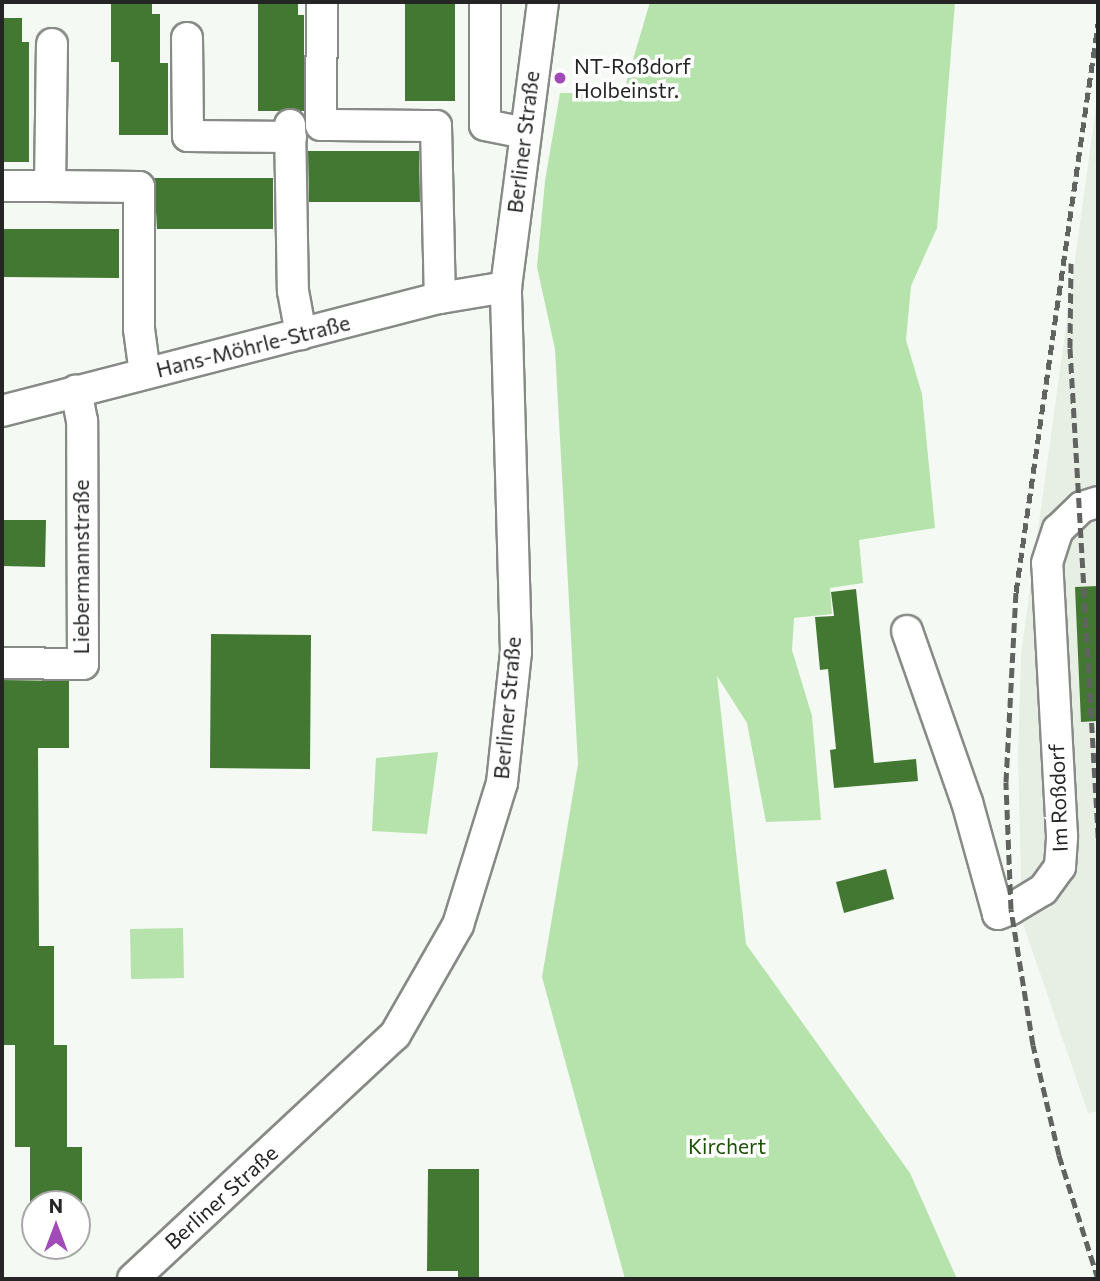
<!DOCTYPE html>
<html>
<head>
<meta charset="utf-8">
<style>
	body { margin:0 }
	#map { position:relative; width:1100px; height:1281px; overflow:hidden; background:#f5f9f4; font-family:Commissioner,sans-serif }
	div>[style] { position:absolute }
	.built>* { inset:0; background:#e7efe4 }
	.green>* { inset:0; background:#b6e2ab }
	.building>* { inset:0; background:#427832 }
	.roads { filter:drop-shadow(2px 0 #878a86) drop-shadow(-2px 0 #878a86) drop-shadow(0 2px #878a86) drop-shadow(0 -2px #878a86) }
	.minor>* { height:30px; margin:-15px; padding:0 15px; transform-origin:15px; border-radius:15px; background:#fff }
	.rail>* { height:5px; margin-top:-2.5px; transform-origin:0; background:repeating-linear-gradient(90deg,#616361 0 10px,transparent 0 15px) }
	.dots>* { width:19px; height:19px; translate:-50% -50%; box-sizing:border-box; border:4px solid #fff; border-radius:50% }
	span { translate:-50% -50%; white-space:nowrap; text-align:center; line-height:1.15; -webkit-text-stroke:7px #fff; paint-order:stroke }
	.poi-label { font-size:21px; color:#242524 }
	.left { translate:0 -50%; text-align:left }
	.street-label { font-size:21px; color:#242524 }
	.park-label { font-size:21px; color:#1b5105 }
	.frame { position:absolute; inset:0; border:4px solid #242524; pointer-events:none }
	.north { position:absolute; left:21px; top:1190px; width:70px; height:70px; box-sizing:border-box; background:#fff; border:2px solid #a7a8a7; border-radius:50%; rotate:0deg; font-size:19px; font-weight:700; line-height:28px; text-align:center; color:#242524 }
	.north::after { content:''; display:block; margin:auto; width:24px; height:32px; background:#a14ab8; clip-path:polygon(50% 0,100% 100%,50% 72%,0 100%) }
</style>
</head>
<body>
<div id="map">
	<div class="built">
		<div style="clip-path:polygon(1098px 92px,1098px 1111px,1088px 1113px,1022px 921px,1018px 757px,1021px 654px)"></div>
	</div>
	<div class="green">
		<div style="clip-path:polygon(650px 2px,955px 2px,937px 228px,911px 286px,906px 340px,922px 394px,935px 528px,859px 540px,863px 583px,830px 588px,832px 614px,794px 618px,792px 650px,812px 716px,821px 820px,766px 822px,747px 723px,717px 676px,746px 944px,910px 1173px,957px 1279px,625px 1279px,542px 977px,578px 764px,555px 349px,537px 267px,545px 181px,560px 93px,593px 93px,621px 100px)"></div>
		<div style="clip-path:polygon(438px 752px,427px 834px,372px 831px,376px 758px)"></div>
		<div style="clip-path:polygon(183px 928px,184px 978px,131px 979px,130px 929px)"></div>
	</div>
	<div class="building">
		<div style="clip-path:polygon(111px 2px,152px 2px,152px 14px,160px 14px,160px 63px,168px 63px,168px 135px,119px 135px,119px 62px,111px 62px)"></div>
		<div style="clip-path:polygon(258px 2px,298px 2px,298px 15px,304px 15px,304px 111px,258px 111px)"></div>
		<div style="clip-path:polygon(405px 2px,455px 2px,455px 101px,405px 101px)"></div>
		<div style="clip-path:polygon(2px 18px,22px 18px,22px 42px,29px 42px,29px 162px,2px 162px)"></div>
		<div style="clip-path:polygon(308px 151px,419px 151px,420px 202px,309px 202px)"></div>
		<div style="clip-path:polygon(154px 178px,273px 178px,273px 229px,157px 229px)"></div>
		<div style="clip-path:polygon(2px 229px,119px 229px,119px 278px,2px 277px)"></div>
		<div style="clip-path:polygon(2px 520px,46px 520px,45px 567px,2px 566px)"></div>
		<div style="clip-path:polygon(1098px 586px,1098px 721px,1081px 722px,1075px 587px)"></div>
		<div style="clip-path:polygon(856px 589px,874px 763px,916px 759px,918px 781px,834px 788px,830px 750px,836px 749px,828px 669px,820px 670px,815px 617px,834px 616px,831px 592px)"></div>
		<div style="clip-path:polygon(211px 634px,311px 635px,310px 769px,210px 768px)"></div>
		<div style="clip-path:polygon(2px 680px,69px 681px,69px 748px,38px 748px,39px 946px,54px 946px,54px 1045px,67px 1045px,67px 1147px,82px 1147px,82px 1204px,30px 1204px,30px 1147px,15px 1147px,15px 1045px,2px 1045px)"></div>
		<div style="clip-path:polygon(886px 869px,894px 899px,844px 913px,836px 882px)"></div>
		<div style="clip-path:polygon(428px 1169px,479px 1169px,479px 1279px,458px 1279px,458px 1271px,427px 1271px)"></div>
	</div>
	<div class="roads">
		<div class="minor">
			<div style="left:322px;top:2px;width:123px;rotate:90.5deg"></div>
			<div style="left:321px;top:125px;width:115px;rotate:0.5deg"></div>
			<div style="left:436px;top:126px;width:172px;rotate:88.7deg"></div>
			<div style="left:485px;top:2px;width:123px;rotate:90deg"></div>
			<div style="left:485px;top:125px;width:41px;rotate:11.3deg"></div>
			<div style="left:187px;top:38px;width:98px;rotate:89.4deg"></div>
			<div style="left:188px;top:136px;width:103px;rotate:0.6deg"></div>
			<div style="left:52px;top:44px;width:142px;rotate:90.8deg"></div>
			<div style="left:50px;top:186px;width:89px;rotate:0.6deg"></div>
			<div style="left:139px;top:187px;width:142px;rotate:90deg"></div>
			<div style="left:139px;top:329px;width:45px;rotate:82.4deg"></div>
			<div style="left:290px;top:125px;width:166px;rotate:89deg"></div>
			<div style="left:293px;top:291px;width:44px;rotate:79.5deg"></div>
			<div style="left:2px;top:186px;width:48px"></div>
			<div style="left:2px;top:411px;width:452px;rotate:-14.5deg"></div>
			<div style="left:440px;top:298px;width:67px;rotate:-9.5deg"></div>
			<div style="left:907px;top:631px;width:181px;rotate:70.7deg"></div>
			<div style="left:967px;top:802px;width:116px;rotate:74.5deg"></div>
			<div style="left:998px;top:914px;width:14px;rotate:-21deg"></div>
			<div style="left:1011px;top:909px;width:37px;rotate:-31deg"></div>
			<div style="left:1043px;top:890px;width:29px;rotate:-54deg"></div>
			<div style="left:1060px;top:867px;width:31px;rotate:-86deg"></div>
			<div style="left:1062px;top:836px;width:273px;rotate:-93.1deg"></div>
			<div style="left:1047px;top:563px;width:35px;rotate:-72deg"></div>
			<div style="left:1058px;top:530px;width:33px;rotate:-44deg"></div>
			<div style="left:1082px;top:507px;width:17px;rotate:-17deg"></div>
			<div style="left:2px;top:663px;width:81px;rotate:0.7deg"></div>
			<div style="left:83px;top:664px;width:243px;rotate:-90.2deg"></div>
			<div style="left:82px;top:421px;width:31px;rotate:-101deg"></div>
			<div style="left:133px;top:1279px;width:358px;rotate:-43deg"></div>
			<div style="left:395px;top:1035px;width:127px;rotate:-60.2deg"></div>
			<div style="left:458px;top:925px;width:149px;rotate:-72.8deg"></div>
			<div style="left:502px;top:783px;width:132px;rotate:-83.9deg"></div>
			<div style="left:516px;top:652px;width:365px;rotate:-91.6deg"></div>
			<div style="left:506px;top:287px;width:287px;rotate:-82.6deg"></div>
		</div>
	</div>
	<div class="rail">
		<div style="left:1071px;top:263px;width:85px;rotate:90.7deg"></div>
		<div style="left:1070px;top:348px;width:494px;rotate:86.7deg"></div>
		<div style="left:1098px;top:1279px;width:130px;rotate:-107.5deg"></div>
		<div style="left:1059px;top:1155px;width:113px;rotate:-103.3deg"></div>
		<div style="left:1033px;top:1045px;width:138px;rotate:-99.2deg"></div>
		<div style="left:1011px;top:909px;width:127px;rotate:-92.3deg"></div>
		<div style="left:1006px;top:782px;width:190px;rotate:-87deg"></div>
		<div style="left:1016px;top:592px;width:574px;rotate:-81.79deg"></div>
	</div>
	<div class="dots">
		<div style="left:560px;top:78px;background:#a14ab8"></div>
	</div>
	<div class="poi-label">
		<span class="left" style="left:574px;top:78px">NT-Roßdorf<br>Holbeinstr.</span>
	</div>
	<div class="street-label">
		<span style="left:523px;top:142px;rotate:-83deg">Berliner Straße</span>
		<span style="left:253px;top:346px;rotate:-14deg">Hans-Möhrle-Straße</span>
		<span style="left:81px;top:567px;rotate:-90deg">Liebermannstraße</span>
		<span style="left:507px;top:708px;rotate:-85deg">Berliner Straße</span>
		<span style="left:1058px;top:798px;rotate:-92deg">Im Roßdorf</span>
		<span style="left:221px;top:1197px;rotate:-42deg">Berliner Straße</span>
	</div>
	<div class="park-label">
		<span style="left:727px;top:1146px">Kirchert</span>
	</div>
	<div class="frame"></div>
	<div class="north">N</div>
</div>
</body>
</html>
